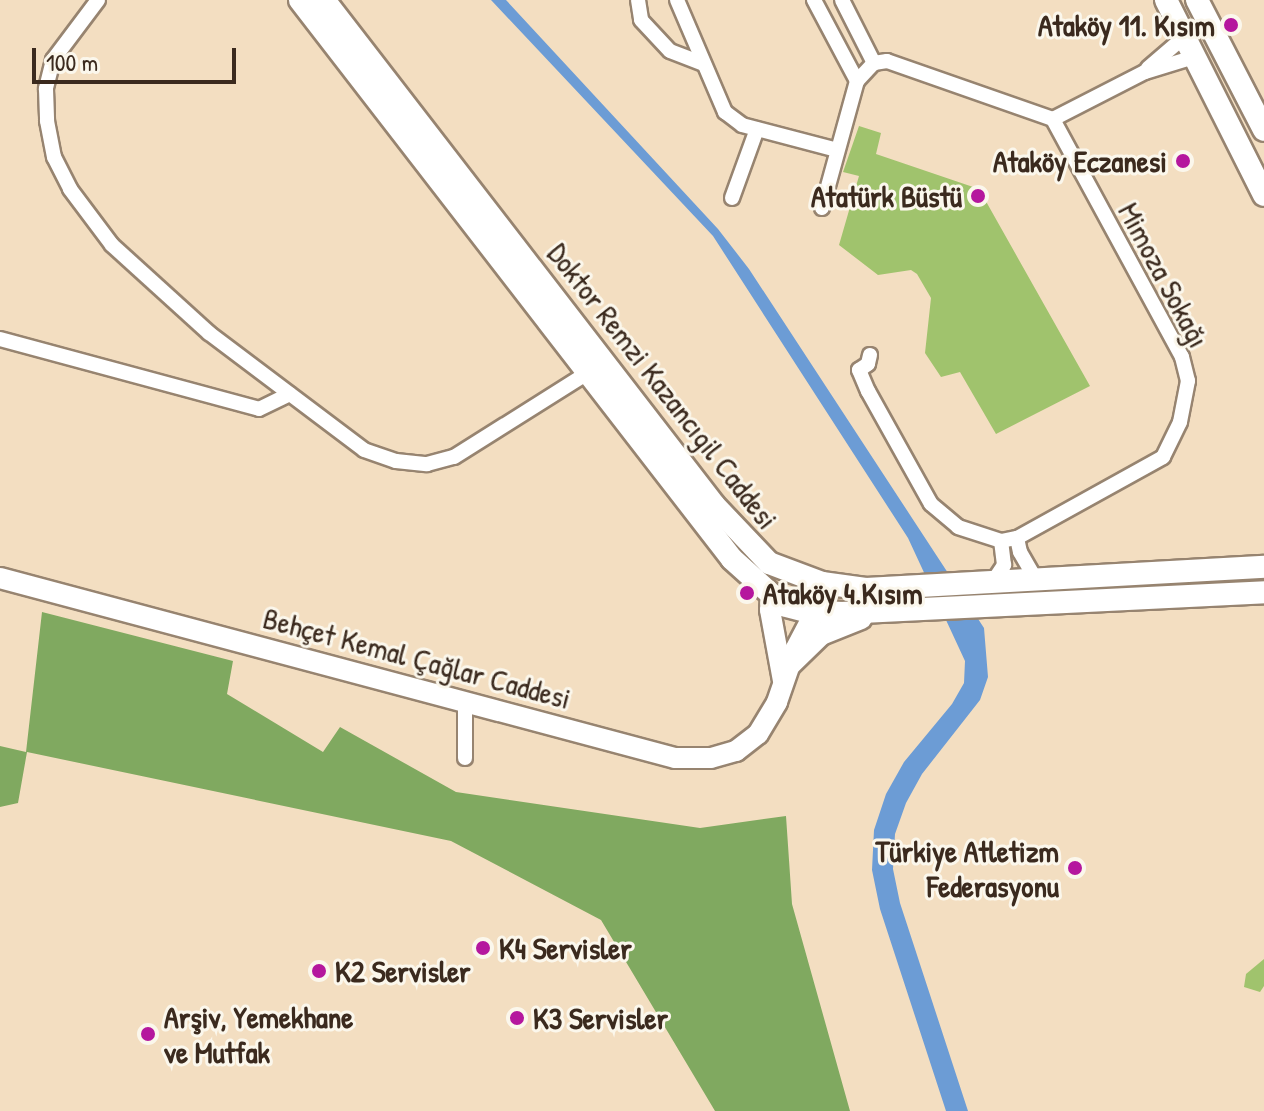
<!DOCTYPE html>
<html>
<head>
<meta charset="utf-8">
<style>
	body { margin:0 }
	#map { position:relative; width:1264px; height:1111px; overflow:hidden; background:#f3dec1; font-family:"Patrick Hand",sans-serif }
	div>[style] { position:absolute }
	.green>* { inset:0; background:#a0c36d }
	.forest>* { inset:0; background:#80a960 }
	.water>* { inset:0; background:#6c9cd5 }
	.roads { filter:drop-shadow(2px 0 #978470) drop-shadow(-2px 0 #978470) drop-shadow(0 2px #978470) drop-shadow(0 -2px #978470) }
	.minor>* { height:14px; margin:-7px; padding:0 7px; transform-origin:7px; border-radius:7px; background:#fff }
	.secondary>* { height:20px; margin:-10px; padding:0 10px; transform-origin:10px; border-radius:10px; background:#fff }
	.primary>* { height:22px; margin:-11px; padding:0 11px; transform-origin:11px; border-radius:11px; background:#fff }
	.dots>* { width:22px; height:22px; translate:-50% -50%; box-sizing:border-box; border:4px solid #fbf7ec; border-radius:50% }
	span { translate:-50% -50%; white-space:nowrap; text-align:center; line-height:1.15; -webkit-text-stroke:6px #fbf7ec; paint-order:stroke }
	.poi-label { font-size:30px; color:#3b2a1e; font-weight:700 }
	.right { translate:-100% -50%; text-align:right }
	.left { translate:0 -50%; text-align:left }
	.street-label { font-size:30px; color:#3b2a1e }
	.scale { position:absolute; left:32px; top:48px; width:204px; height:36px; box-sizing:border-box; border:4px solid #3b2a1e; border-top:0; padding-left:10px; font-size:24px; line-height:28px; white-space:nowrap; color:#3b2a1e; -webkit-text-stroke:6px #fbf7ec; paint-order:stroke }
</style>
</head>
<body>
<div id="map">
	<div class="green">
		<div style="clip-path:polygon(859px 126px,881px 133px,876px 154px,979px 189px,1090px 386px,996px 434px,960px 372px,941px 377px,925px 353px,931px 298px,917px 274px,911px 270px,878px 275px,839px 245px,859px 176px,843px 172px)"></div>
		<div style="clip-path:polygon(1264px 959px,1264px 986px,1260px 992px,1244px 987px,1246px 974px)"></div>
	</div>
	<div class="forest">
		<div style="clip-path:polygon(42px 612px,233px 661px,227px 694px,323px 752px,340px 727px,456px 792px,700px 828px,786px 816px,792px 904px,850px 1111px,715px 1111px,601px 920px,451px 841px,27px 752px,18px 803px,0 807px,0 746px,26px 752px)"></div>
	</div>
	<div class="water">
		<div style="clip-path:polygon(491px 0,506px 0,718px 229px,749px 269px,984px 628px,988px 677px,980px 700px,922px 774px,906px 803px,895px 834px,893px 869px,900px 903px,968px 1111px,946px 1111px,880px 909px,872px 870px,874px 830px,886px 794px,904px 762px,952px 704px,964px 683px,965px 661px,908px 538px,713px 236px)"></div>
	</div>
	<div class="roads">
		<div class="minor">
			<div style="left:98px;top:0;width:75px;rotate:126.9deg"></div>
			<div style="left:53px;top:60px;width:30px;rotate:104deg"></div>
			<div style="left:46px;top:89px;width:32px;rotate:88deg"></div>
			<div style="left:47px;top:121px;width:37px;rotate:79deg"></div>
			<div style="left:54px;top:157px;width:36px;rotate:63deg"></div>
			<div style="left:70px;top:189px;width:70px;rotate:53.1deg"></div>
			<div style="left:112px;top:245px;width:131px;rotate:42.2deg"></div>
			<div style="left:209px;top:333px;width:194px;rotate:37deg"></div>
			<div style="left:364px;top:450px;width:34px;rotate:19deg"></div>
			<div style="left:396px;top:461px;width:31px;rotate:6deg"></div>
			<div style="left:427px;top:464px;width:28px;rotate:-15deg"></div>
			<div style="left:454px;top:457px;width:160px;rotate:-32.2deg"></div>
			<div style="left:638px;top:0;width:20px;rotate:81deg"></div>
			<div style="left:641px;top:20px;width:42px;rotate:46.9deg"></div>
			<div style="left:670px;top:51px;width:36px;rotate:21deg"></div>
			<div style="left:677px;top:0;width:122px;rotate:66.8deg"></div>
			<div style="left:725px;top:112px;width:21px;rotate:37deg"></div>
			<div style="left:742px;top:125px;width:98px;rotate:14.7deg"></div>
			<div style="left:814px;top:0;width:92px;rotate:62deg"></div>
			<div style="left:842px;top:0;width:71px;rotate:63.1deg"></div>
			<div style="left:1148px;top:68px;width:48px;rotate:-40.7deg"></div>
			<div style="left:1053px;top:119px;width:103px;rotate:-27.1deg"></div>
			<div style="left:1145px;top:72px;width:51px;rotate:-17deg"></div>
			<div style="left:732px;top:198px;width:73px;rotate:-70.1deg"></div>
			<div style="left:822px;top:208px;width:132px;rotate:-74.6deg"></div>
			<div style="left:857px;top:81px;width:25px;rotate:-47deg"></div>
			<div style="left:874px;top:63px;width:13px;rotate:-9deg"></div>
			<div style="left:887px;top:61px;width:176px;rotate:19.3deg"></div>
			<div style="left:0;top:339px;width:268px;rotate:15.1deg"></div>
			<div style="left:259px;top:409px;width:34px;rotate:-26deg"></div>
			<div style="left:870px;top:355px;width:9px;rotate:103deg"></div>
			<div style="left:868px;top:364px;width:11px;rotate:146deg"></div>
			<div style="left:859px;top:370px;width:23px;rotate:67deg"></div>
			<div style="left:868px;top:391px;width:129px;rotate:60.9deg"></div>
			<div style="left:931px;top:504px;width:35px;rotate:40deg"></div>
			<div style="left:958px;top:527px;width:45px;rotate:18deg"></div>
			<div style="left:1001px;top:541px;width:16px;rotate:-11deg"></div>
			<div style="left:1017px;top:538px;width:167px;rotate:-29deg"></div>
			<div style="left:1163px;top:457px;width:39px;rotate:-64deg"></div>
			<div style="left:1180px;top:422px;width:42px;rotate:-79deg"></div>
			<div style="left:1188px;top:381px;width:25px;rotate:-104deg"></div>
			<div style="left:1182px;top:357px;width:271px;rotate:-118.5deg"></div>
			<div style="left:1017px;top:538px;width:14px;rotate:78deg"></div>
			<div style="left:1020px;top:552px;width:34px;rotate:60deg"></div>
			<div style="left:992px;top:583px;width:22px;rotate:-56deg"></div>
			<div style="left:1004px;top:565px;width:24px;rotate:-97deg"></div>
			<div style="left:465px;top:702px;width:56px;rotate:90deg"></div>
		</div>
		<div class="secondary">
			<div style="left:0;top:578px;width:699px;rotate:14.93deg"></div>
			<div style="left:675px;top:758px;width:36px"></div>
			<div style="left:711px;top:758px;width:26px;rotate:-16deg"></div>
			<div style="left:736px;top:751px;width:28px;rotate:-38deg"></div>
			<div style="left:758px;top:734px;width:37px;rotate:-59deg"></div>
			<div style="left:777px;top:702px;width:55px;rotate:-70.9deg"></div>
			<div style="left:795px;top:650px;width:43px;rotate:-62.2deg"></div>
			<div style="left:771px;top:597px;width:13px;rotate:94deg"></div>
			<div style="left:770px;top:610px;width:72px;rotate:79.6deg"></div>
		</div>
		<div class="primary">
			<div style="left:300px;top:0;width:706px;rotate:52.3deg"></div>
			<div style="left:732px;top:559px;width:69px;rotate:42deg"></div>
			<div style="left:783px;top:605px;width:24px;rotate:15deg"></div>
			<div style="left:806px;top:611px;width:36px;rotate:3deg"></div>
			<div style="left:842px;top:613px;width:423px;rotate:-2.8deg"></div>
			<div style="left:324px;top:0;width:638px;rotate:52.32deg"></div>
			<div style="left:714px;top:505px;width:80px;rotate:46.5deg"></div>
			<div style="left:769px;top:563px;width:57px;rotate:20.7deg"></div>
			<div style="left:822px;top:583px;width:44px;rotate:7.8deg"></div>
			<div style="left:866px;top:589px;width:399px;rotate:-3.2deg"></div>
			<div style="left:1166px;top:0;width:218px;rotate:63.3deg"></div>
			<div style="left:1197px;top:0;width:146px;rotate:62.7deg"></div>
			<div style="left:790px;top:664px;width:43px;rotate:-44.1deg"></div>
			<div style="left:821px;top:634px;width:43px;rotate:-21.8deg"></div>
		</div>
	</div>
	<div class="dots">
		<div style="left:1231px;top:25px;background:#b5179e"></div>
		<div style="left:1183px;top:161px;background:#b5179e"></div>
		<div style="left:978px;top:196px;background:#b5179e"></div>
		<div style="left:747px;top:593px;background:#b5179e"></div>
		<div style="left:1075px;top:868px;background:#b5179e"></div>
		<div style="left:483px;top:948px;background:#b5179e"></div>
		<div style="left:319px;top:971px;background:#b5179e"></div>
		<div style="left:517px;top:1018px;background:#b5179e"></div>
		<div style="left:148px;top:1034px;background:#b5179e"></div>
	</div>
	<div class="poi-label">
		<span class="right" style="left:1215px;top:25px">Ataköy 11. Kısım</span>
		<span class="right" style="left:1167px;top:161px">Ataköy Eczanesi</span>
		<span class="right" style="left:962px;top:196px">Atatürk Büstü</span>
		<span class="left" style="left:763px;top:593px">Ataköy 4.Kısım</span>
		<span class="right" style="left:1059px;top:868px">Türkiye Atletizm<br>Federasyonu</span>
		<span class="left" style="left:499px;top:948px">K4 Servisler</span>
		<span class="left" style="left:335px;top:971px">K2 Servisler</span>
		<span class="left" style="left:164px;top:1034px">Arşiv, Yemekhane<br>ve Mutfak</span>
		<span class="left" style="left:533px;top:1018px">K3 Servisler</span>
	</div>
	<div class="street-label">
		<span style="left:1164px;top:275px;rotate:62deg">Mimoza Sokağı</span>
		<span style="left:663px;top:386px;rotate:52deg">Doktor Remzi Kazancıgil Caddesi</span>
		<span style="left:417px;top:658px;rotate:15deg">Behçet Kemal Çağlar Caddesi</span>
	</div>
	<div class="scale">100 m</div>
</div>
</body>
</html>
